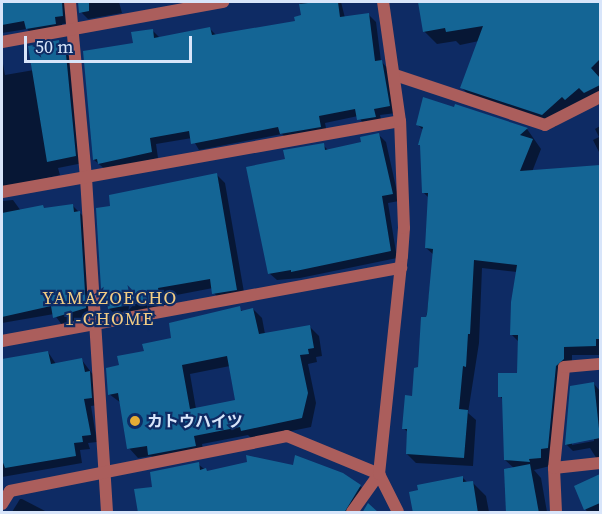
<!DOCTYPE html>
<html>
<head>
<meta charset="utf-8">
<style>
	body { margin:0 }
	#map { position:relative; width:602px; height:514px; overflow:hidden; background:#0e2b64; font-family:"Source Serif 4","Noto Sans JP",serif }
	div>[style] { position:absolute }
	.shadow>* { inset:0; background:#0007 }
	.building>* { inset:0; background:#146595 }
	.street>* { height:12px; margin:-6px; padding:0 6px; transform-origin:6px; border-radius:6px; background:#ab5e5c }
	.dots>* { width:16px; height:16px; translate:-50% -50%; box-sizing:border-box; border:3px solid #0e2b64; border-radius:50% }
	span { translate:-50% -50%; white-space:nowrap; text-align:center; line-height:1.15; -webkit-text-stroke:4.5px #0e2b64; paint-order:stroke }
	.poi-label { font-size:16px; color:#d8e5fa; font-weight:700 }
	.left { translate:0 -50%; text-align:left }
	.neighbourhood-label { font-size:18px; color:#f3cd85; letter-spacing:1.5px }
	.frame { position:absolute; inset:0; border:3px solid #d8e5fa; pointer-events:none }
	.scale { position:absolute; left:24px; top:36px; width:168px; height:27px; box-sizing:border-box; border:3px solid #d8e5fa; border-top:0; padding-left:8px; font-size:18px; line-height:21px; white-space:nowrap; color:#d8e5fa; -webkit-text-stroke:4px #0e2b64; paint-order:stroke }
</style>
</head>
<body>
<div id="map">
	<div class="shadow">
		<div style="clip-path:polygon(2px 2px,76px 2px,70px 23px,62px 24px,63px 31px,35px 36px,27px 29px,2px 33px)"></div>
		<div style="clip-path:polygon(79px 2px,119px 2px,122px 13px,88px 19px,81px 12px)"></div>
		<div style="clip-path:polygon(300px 2px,341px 2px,345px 18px,369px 15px,376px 22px,381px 61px,388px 69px,396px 113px,380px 115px,382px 123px,365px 126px,358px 116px,325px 123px,327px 133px,288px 140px,282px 134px,199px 150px,192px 138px,156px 144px,158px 158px,106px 170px,94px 160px,135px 44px,152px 30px,160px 38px,209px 28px,217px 36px,297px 23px,303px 16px)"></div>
		<div style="clip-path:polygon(419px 2px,600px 2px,600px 104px,598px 105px,593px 99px,576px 109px,555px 127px,475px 101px,462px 88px,479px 41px,460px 45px,456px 41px,437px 44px,424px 31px)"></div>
		<div style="clip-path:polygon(58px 42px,74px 63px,83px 163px,58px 168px,60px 175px,17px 185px,5px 193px,2px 200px,2px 58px,5px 75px,34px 70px)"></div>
		<div style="clip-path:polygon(456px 106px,527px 129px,541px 149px,532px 172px,600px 167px,600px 355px,572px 355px,572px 368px,564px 375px,550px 466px,534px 470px,541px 478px,547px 512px,507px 512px,515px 469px,505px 460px,503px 400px,500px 396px,518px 375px,519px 342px,512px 335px,517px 272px,482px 268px,479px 343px,468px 413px,476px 420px,473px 466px,416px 463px,407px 454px,409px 433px,403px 428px,420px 369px,434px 255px,426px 248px,429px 198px,423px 192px,424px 131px,418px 125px,455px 109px)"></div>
		<div style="clip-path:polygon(600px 126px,600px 154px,593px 140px,599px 137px,595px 129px)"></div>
		<div style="clip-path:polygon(379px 135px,386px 142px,399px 201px,388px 203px,397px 258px,300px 278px,277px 280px,269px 273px,286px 160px,323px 145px,329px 151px,363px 143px)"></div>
		<div style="clip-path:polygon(216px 174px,225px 183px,245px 298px,222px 302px,214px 293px,213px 288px,166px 297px,168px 307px,118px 317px,104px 304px,112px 207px)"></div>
		<div style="clip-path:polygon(13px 200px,21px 211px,73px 206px,87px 220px,93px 315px,62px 325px,54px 314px,2px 323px,2px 201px)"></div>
		<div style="clip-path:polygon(evenodd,239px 308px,243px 312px,253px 309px,262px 318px,265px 334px,310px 327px,319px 336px,322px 356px,316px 357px,317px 362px,308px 364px,316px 403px,311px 427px,252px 439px,248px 435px,202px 444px,204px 454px,159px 463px,151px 456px,138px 458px,129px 448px,121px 403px,109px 394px,121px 366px,239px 308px,230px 366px,237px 401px,196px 409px,190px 374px,230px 366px)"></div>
		<div style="clip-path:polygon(48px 352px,56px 364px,81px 359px,97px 380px,98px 405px,91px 406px,97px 442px,88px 443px,90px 449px,80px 450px,82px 463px,2px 477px,2px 361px)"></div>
		<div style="clip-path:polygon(evenodd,594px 384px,600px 391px,600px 459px,597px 459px,590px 448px,573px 451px,566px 444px,594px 384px,594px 438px,594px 441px,572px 445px,572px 442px,594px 438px)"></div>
		<div style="clip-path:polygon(198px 464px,208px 472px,360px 486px,367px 493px,354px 512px,139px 512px,153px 488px)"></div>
		<div style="clip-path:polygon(600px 476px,600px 512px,587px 512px,576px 487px)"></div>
		<div style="clip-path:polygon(463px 478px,468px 483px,472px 482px,486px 496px,489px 512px,414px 512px)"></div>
		<div style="clip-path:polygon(20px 499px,22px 499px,47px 512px,12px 512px)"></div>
	</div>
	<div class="building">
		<div style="clip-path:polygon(2px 2px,62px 2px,63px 16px,55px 17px,56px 24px,26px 29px,24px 21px,2px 25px)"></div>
		<div style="clip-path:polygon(78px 2px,89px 2px,89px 11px,79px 13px)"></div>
		<div style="clip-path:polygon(317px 2px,338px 2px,340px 17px,369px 13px,375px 61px,382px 60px,390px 106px,374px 109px,376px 117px,357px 120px,355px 109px,319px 116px,321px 127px,280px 134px,278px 127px,191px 144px,189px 131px,150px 138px,152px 152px,98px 164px,97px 159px,93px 160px,83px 51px,133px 43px,131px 32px,153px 29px,154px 38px,210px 27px,212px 35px,295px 21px,294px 17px,301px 15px,299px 4px)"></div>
		<div style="clip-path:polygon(418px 2px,600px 2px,600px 59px,591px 68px,600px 78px,600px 85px,584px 93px,579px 88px,565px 100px,562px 97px,542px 115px,460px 88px,483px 26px,446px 32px,445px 28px,423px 32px)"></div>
		<div style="clip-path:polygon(59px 40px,61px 55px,66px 54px,76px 156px,47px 162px,28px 46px)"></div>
		<div style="clip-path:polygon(423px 97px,454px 107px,455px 104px,528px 128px,520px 135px,533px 139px,520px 171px,600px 165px,600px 339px,596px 339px,596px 346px,564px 347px,564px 359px,556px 366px,548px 448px,541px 449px,541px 458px,529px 459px,530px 462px,504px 460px,502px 397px,498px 397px,498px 373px,517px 373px,518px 335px,510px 335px,511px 302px,517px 265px,474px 260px,470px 334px,468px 334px,466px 367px,463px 366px,459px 409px,468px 410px,464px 458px,406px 454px,407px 429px,402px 429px,405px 395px,412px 396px,414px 368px,418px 367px,421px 317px,426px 317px,427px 314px,433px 249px,425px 248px,428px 193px,422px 193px,420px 145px,418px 145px,423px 127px,416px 125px)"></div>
		<div style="clip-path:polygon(379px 133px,393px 194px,382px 196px,391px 251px,291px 272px,291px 270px,268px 274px,246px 167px,285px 159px,283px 150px,324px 143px,325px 150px,361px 142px,360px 137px)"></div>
		<div style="clip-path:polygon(217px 173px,237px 290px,212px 294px,210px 279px,158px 288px,160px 299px,108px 309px,107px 304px,102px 305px,96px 208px,110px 206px,109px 195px)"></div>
		<div style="clip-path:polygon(73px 204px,74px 212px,80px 211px,86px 308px,53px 318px,51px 306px,2px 317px,2px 213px,43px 205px,44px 208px)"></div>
		<div style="clip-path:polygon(evenodd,240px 306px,241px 311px,253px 308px,259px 334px,310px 325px,314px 348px,308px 349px,309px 354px,300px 355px,308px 393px,302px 418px,241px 431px,240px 427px,194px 436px,196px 446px,148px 455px,147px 446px,127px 449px,118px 393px,108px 395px,106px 368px,119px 365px,117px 356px,144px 351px,142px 344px,171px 338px,169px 323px,240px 306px,227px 356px,235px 400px,190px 409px,182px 365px,227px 356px)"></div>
		<div style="clip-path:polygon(48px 351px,51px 364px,82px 358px,85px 372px,90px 371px,92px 398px,84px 399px,91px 435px,82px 436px,83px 442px,74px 443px,76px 456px,5px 468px,2px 460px,2px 359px)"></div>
		<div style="clip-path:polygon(594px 382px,600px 438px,565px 445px,570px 386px)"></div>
		<div style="clip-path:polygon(246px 455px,293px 465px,295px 455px,343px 473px,361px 485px,344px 513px,138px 513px,134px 489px,152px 487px,150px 472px,199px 462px,200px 470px,206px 468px,207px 471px,247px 462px)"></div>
		<div style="clip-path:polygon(530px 464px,539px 513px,506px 513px,504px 469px)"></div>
		<div style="clip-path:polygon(600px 474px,600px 503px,584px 510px,574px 486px)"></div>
		<div style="clip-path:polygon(463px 476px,463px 482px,473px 481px,478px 513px,413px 513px,409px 492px,418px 490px,417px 485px)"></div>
		<div style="clip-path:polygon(368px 503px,379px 513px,362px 513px)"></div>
	</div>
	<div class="street">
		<div style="left:70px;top:2px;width:177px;rotate:84.8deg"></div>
		<div style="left:86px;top:178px;width:335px;rotate:86.4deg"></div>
		<div style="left:2px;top:42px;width:225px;rotate:-10.3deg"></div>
		<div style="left:395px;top:75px;width:158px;rotate:18.4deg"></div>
		<div style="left:545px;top:125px;width:62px;rotate:-27deg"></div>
		<div style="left:2px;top:192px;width:404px;rotate:-10.1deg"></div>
		<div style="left:2px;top:341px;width:406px;rotate:-10.4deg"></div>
		<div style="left:554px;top:468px;width:46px;rotate:-6.2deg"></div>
		<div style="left:2px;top:504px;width:15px;rotate:-58deg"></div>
		<div style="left:10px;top:491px;width:282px;rotate:-11.2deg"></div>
		<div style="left:287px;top:436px;width:100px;rotate:22.4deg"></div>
		<div style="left:379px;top:474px;width:42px;rotate:63.4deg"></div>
		<div style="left:352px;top:512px;width:47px;rotate:-54.6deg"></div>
		<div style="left:379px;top:474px;width:219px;rotate:-84deg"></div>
		<div style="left:402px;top:256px;width:28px;rotate:-86deg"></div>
		<div style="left:404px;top:228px;width:107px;rotate:-92.1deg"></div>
		<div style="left:400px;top:121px;width:120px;rotate:-98.1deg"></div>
		<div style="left:556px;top:512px;width:44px;rotate:-92.6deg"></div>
		<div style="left:554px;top:468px;width:101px;rotate:-84.3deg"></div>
		<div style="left:564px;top:367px;width:36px;rotate:-5deg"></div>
	</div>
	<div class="dots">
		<div style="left:135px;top:421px;background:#e5ad35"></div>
	</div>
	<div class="poi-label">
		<span class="left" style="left:147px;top:421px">カトウハイツ</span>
	</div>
	<div class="neighbourhood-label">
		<span style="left:110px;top:309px">YAMAZOECHO<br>1-CHOME</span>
	</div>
	<div class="frame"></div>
	<div class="scale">50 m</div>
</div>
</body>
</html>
